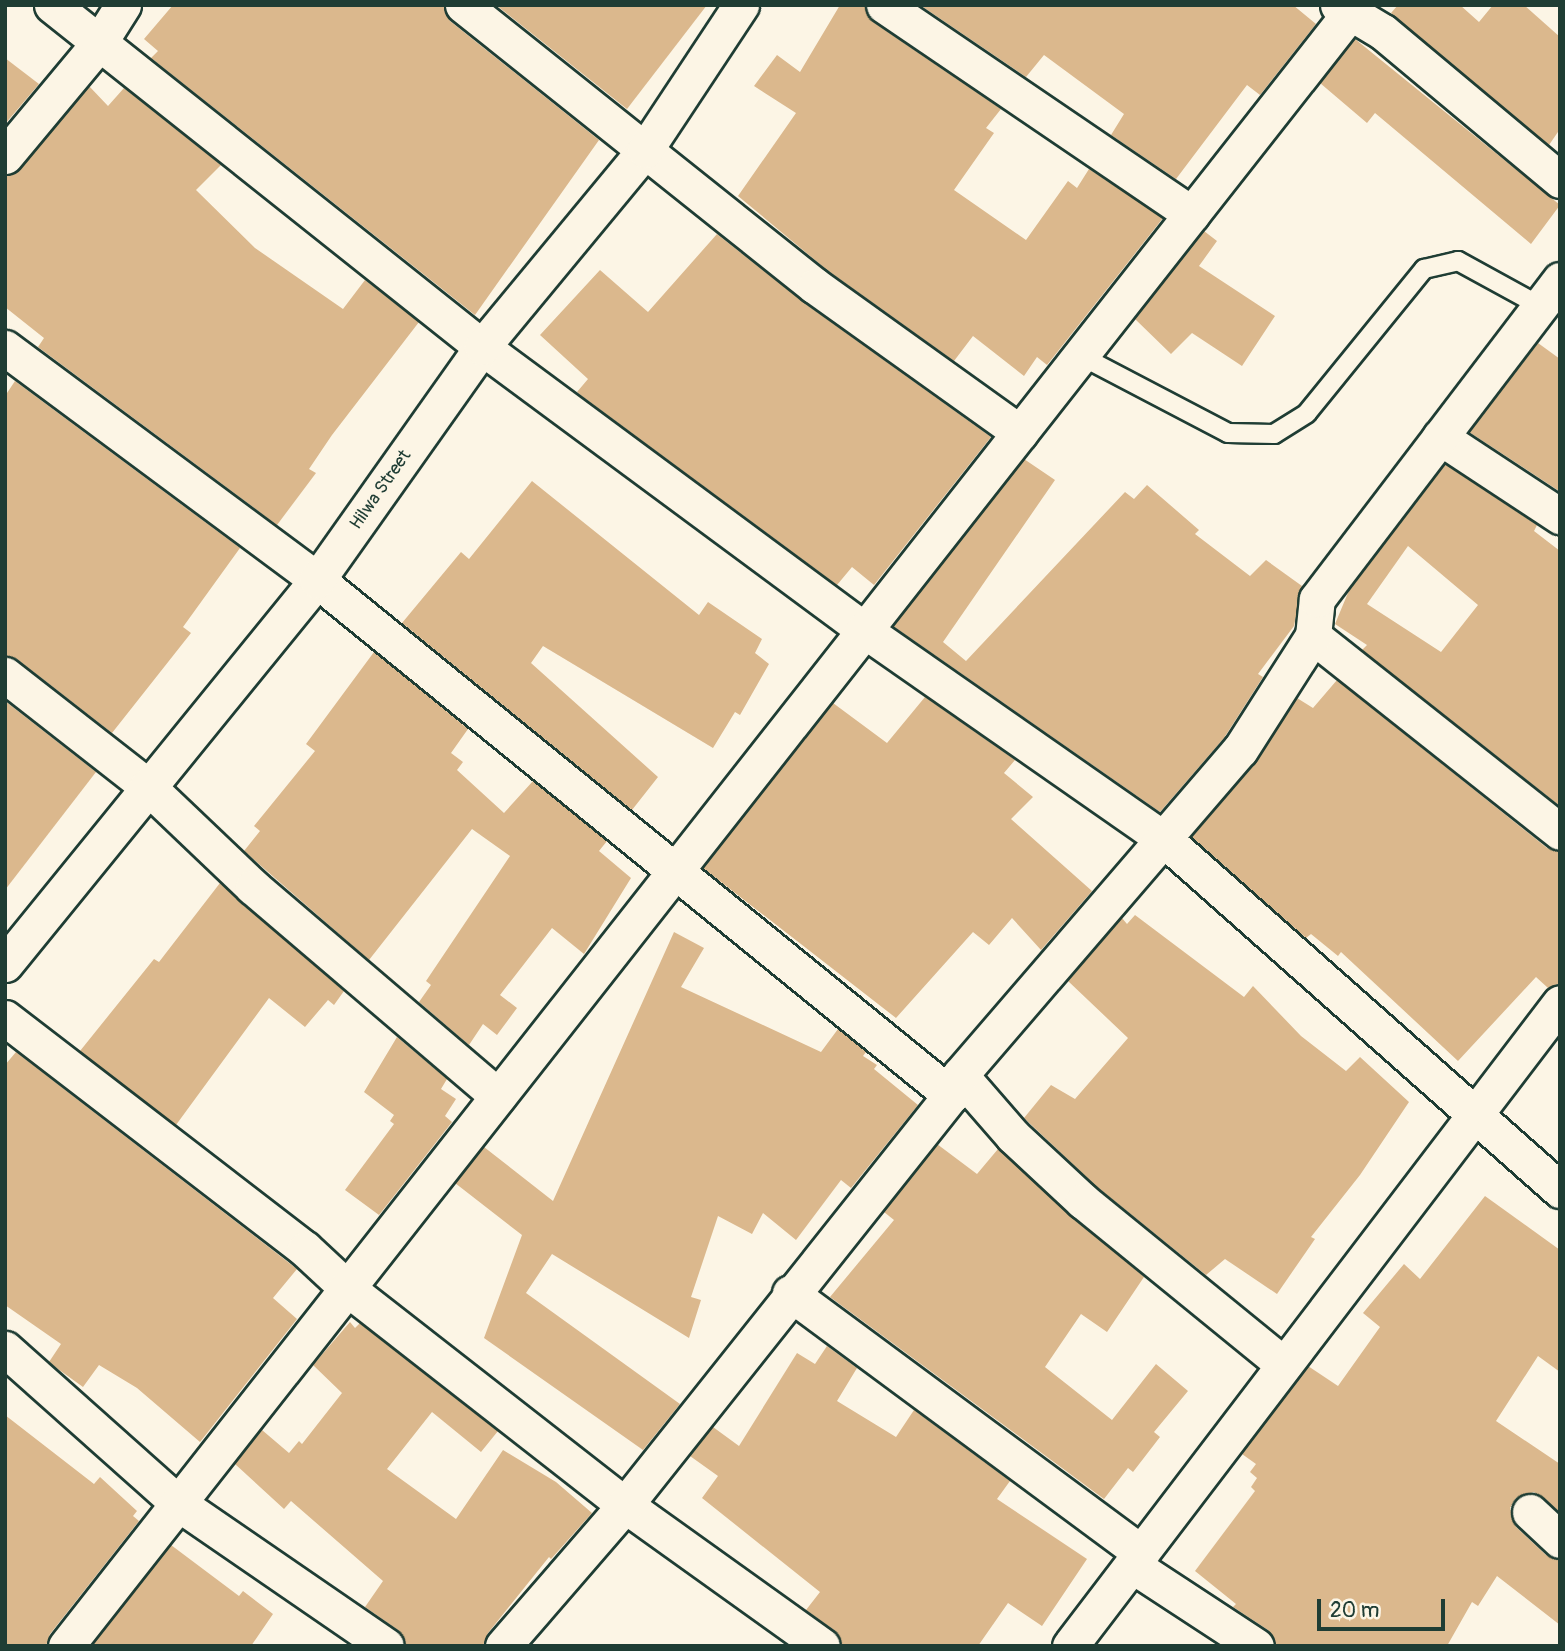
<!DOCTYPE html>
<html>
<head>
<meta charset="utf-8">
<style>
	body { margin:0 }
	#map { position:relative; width:1565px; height:1651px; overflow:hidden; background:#fcf5e5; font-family:Pangolin,sans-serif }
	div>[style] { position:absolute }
	.building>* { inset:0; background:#dbb88d }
	.roads { filter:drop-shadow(2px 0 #1f3d34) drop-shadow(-2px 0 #1f3d34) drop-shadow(0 2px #1f3d34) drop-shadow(0 -2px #1f3d34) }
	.lane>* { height:18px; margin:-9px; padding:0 9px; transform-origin:9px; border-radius:9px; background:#fcf5e5 }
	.street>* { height:35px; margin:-17.5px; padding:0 17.5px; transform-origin:17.5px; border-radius:17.5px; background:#fcf5e5 }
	span { translate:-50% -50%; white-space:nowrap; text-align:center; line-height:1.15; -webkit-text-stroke:6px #fcf5e5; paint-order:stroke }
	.street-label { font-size:18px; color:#1f3d34 }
	.frame { position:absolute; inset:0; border:7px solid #1f3d34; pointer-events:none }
	.scale { position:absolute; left:1317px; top:1599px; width:128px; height:32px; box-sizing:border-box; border:4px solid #1f3d34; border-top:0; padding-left:9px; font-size:21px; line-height:24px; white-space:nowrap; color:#1f3d34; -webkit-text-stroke:5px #fcf5e5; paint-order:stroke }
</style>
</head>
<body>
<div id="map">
	<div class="building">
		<div style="clip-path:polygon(173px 5px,443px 5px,450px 21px,599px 140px,475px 315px,151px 58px,158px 51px,144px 39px)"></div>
		<div style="clip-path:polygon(496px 5px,707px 5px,627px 109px)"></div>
		<div style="clip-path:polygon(840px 5px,864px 5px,873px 22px,1001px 109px,986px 128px,994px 133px,954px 190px,1026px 240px,1068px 181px,1077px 188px,1089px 169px,1163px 218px,1047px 365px,1037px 357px,1024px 376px,973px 336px,954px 361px,827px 270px,738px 196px,796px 113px,754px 86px,777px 55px,800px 72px)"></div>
		<div style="clip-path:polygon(920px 5px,1293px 5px,1316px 24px,1260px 95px,1247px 85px,1176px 179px,1111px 135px,1124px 114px,1044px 55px,1026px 77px)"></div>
		<div style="clip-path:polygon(1398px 5px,1460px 5px,1479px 22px,1493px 5px,1524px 5px,1560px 37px,1560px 129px,1549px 145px,1391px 13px)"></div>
		<div style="clip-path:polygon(1355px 39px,1560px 205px,1531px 244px,1375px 113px,1367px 123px,1320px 83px)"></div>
		<div style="clip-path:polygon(5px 58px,39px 84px,5px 124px)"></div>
		<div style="clip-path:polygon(89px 86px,108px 106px,124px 88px,221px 165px,196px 190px,255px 248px,343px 309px,365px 280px,419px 322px,332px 435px,309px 469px,316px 473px,277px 525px,38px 347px,44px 338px,5px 307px,5px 176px,20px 169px)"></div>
		<div style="clip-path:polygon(1204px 231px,1217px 241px,1199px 266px,1275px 316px,1242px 366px,1192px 333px,1171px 354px,1135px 319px)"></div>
		<div style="clip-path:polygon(717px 234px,803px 302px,991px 437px,874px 585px,852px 567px,837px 585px,583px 397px,577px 392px,588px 379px,540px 335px,600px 270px,648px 312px)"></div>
		<div style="clip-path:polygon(1538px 343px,1560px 359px,1559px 491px,1469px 432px)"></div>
		<div style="clip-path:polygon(15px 381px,240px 548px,183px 627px,191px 633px,112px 733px,17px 659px,5px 655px,5px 396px)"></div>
		<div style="clip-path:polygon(1024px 459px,1055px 480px,943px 642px,966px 661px,1125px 492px,1134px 499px,1147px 485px,1199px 530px,1195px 534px,1250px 576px,1266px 560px,1302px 586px,1294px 626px,1258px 674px,1263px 677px,1224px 738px,1160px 812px,893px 626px)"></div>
		<div style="clip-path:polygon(evenodd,1445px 464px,1537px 525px,1534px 531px,1560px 551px,1560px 806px,1362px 650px,1367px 645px,1335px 624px,1350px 588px,1445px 464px,1408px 546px,1478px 605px,1441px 652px,1367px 604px,1408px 546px)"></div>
		<div style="clip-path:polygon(532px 481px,699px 615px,708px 602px,762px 639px,755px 653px,769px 664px,740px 715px,735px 712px,713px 748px,543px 646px,531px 663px,658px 777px,632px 810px,402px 623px,461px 552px,469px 559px)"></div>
		<div style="clip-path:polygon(374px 652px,468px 729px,451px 753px,463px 762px,457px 770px,504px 813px,533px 781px,607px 841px,599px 851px,631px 878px,584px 954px,552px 928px,500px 995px,517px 1008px,497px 1035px,483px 1024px,469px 1045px,419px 1002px,431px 985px,426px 981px,510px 856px,472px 829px,369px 960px,244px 851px,260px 831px,254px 826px,315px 751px,306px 744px)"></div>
		<div style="clip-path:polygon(1337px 680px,1547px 848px,1560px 852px,1560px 983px,1548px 988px,1536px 977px,1458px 1061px,1341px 952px,1338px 956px,1311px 934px,1306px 938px,1192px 837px,1255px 763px,1297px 698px,1313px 708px)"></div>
		<div style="clip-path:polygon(925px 697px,1015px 760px,1004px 773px,1033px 797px,1011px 819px,1092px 891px,1041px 950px,1012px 918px,989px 945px,973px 932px,896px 1018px,703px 868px,833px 703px,887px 743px)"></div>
		<div style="clip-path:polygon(5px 701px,96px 772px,5px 890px)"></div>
		<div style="clip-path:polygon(220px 883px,344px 991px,334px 1005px,328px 1000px,305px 1027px,269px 998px,176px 1125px,80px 1051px,154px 959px,159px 962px)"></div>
		<div style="clip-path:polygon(1135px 915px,1244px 997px,1253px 986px,1301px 1036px,1346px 1071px,1360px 1057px,1409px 1102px,1360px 1175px,1311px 1237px,1315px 1239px,1277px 1294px,1225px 1259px,1206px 1275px,1096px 1186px,1024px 1118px,1051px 1085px,1075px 1099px,1128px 1038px,1068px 981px,1122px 918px,1127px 924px)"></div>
		<div style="clip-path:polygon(674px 932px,704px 948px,681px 987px,821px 1052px,838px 1029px,866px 1052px,863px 1056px,877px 1065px,874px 1069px,918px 1105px,851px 1188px,841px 1180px,796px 1240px,763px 1213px,752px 1234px,718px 1216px,691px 1297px,701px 1300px,689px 1338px,552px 1254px,526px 1293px,680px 1404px,643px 1450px,484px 1338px,522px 1235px,455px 1183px,484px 1147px,553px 1201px)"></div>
		<div style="clip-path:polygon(397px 1037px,447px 1079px,441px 1089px,456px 1099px,445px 1116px,452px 1122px,379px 1215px,345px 1190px,394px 1124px,390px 1121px,394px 1115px,364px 1092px)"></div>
		<div style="clip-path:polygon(16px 1052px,297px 1269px,273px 1298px,297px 1319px,200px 1442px,137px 1388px,99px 1365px,83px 1387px,58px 1369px,49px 1362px,61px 1344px,5px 1305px,5px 1065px)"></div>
		<div style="clip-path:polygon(937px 1144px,977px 1174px,998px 1149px,1144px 1277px,1107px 1332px,1081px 1314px,1045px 1367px,1112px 1420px,1156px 1364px,1188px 1391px,1154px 1432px,1160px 1437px,1133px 1472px,1128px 1468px,1104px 1499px,830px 1297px,894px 1220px,884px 1212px)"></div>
		<div style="clip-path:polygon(1485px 1196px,1560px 1250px,1560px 1372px,1538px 1356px,1496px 1421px,1560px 1464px,1560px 1512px,1534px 1492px,1516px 1498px,1510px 1508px,1516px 1527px,1546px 1555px,1560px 1560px,1560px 1625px,1497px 1576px,1478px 1606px,1472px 1602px,1447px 1646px,1276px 1646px,1268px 1630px,1233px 1607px,1236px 1604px,1195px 1571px,1255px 1491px,1251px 1487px,1257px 1478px,1250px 1472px,1256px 1464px,1242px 1454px,1308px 1366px,1338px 1386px,1380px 1327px,1363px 1313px,1404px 1264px,1420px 1279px)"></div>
		<div style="clip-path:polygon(350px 1322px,355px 1328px,360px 1323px,498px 1431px,481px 1452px,432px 1412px,387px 1469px,456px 1519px,503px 1450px,556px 1482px,592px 1513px,551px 1559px,549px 1557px,488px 1633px,483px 1646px,406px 1646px,398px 1630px,365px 1607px,383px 1581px,291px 1501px,284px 1509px,235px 1464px,262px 1430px,289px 1453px,299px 1441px,302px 1444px,342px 1393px,313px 1365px)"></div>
		<div style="clip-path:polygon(827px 1346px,857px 1368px,837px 1401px,896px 1437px,914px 1410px,1010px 1481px,997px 1499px,1087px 1559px,1042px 1626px,1008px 1603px,978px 1646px,842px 1646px,834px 1630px,806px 1610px,820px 1592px,702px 1498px,718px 1476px,690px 1456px,713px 1427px,739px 1446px,797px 1353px,815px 1364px)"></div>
		<div style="clip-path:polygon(5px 1415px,94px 1484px,100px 1477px,137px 1511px,133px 1516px,139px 1521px,50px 1634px,46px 1646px,5px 1646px)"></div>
		<div style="clip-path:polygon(171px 1545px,239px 1596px,243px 1591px,273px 1614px,251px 1646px,92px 1646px)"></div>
	</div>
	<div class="roads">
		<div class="lane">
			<div style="left:1081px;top:356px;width:166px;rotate:27.6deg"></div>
			<div style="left:1228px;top:433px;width:46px;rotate:1.2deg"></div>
			<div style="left:1274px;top:434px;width:39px;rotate:-32deg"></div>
			<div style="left:1307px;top:413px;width:186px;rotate:-50.9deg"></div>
			<div style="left:1424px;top:269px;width:35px;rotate:-13deg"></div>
			<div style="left:1458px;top:261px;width:96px;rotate:28.7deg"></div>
		</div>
		<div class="street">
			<div style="left:52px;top:5px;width:549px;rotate:38.5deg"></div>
			<div style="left:482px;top:347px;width:475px;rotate:36.5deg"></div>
			<div style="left:864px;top:630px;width:367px;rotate:34.9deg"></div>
			<div style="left:1165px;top:840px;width:528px;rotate:41.54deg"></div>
			<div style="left:463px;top:5px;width:450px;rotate:38.6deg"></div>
			<div style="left:815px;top:286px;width:252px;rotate:35.6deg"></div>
			<div style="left:884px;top:5px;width:372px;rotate:34.2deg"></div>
			<div style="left:1338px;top:5px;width:52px;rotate:31deg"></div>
			<div style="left:1383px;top:32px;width:231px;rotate:39.9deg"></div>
			<div style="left:5px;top:156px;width:147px;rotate:-50.2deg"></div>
			<div style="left:99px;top:43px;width:45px;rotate:-57.7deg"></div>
			<div style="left:5px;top:348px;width:389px;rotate:36.6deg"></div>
			<div style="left:317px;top:580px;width:817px;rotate:39.09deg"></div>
			<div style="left:1440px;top:437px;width:144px;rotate:33.4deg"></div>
			<div style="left:1313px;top:636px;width:315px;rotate:38.4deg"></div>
			<div style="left:5px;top:675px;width:180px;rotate:38deg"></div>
			<div style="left:147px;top:786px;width:146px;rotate:43.6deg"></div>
			<div style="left:253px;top:887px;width:322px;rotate:40.5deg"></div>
			<div style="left:5px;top:964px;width:495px;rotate:-50.9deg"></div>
			<div style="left:317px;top:580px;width:286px;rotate:-54.7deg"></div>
			<div style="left:482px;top:347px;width:256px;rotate:-50.4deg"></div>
			<div style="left:645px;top:150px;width:174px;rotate:-56.5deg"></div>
			<div style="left:5px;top:1018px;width:379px;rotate:37.6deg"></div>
			<div style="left:305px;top:1249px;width:57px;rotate:42.9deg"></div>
			<div style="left:347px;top:1288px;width:353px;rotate:38deg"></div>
			<div style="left:625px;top:1505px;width:242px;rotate:35.6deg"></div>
			<div style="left:960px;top:1075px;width:81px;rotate:49deg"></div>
			<div style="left:1013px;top:1136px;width:96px;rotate:42.9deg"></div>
			<div style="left:1083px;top:1201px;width:259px;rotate:39.2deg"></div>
			<div style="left:790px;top:1293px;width:437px;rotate:36.5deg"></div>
			<div style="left:5px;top:1349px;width:232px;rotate:41.7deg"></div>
			<div style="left:178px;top:1503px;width:252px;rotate:34.5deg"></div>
			<div style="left:1530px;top:1512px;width:41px;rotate:43deg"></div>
			<div style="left:1132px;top:1565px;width:148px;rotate:33.2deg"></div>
			<div style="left:66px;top:1646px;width:2087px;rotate:-51.83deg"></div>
			<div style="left:503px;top:1646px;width:186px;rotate:-49.1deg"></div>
			<div style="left:625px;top:1505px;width:524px;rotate:-51.51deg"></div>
			<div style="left:951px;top:1095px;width:22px;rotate:-66deg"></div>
			<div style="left:960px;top:1075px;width:429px;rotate:-49.3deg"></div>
			<div style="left:1240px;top:750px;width:135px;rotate:-57.4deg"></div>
			<div style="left:1313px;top:636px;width:37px;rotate:-84deg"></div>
			<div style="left:1317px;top:599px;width:401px;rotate:-52.7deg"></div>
			<div style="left:1070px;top:1646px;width:808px;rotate:-52.69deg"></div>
		</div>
	</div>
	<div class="street-label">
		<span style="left:381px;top:490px;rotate:-55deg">Hilwa Street</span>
	</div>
	<div class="frame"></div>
	<div class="scale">20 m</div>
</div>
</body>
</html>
